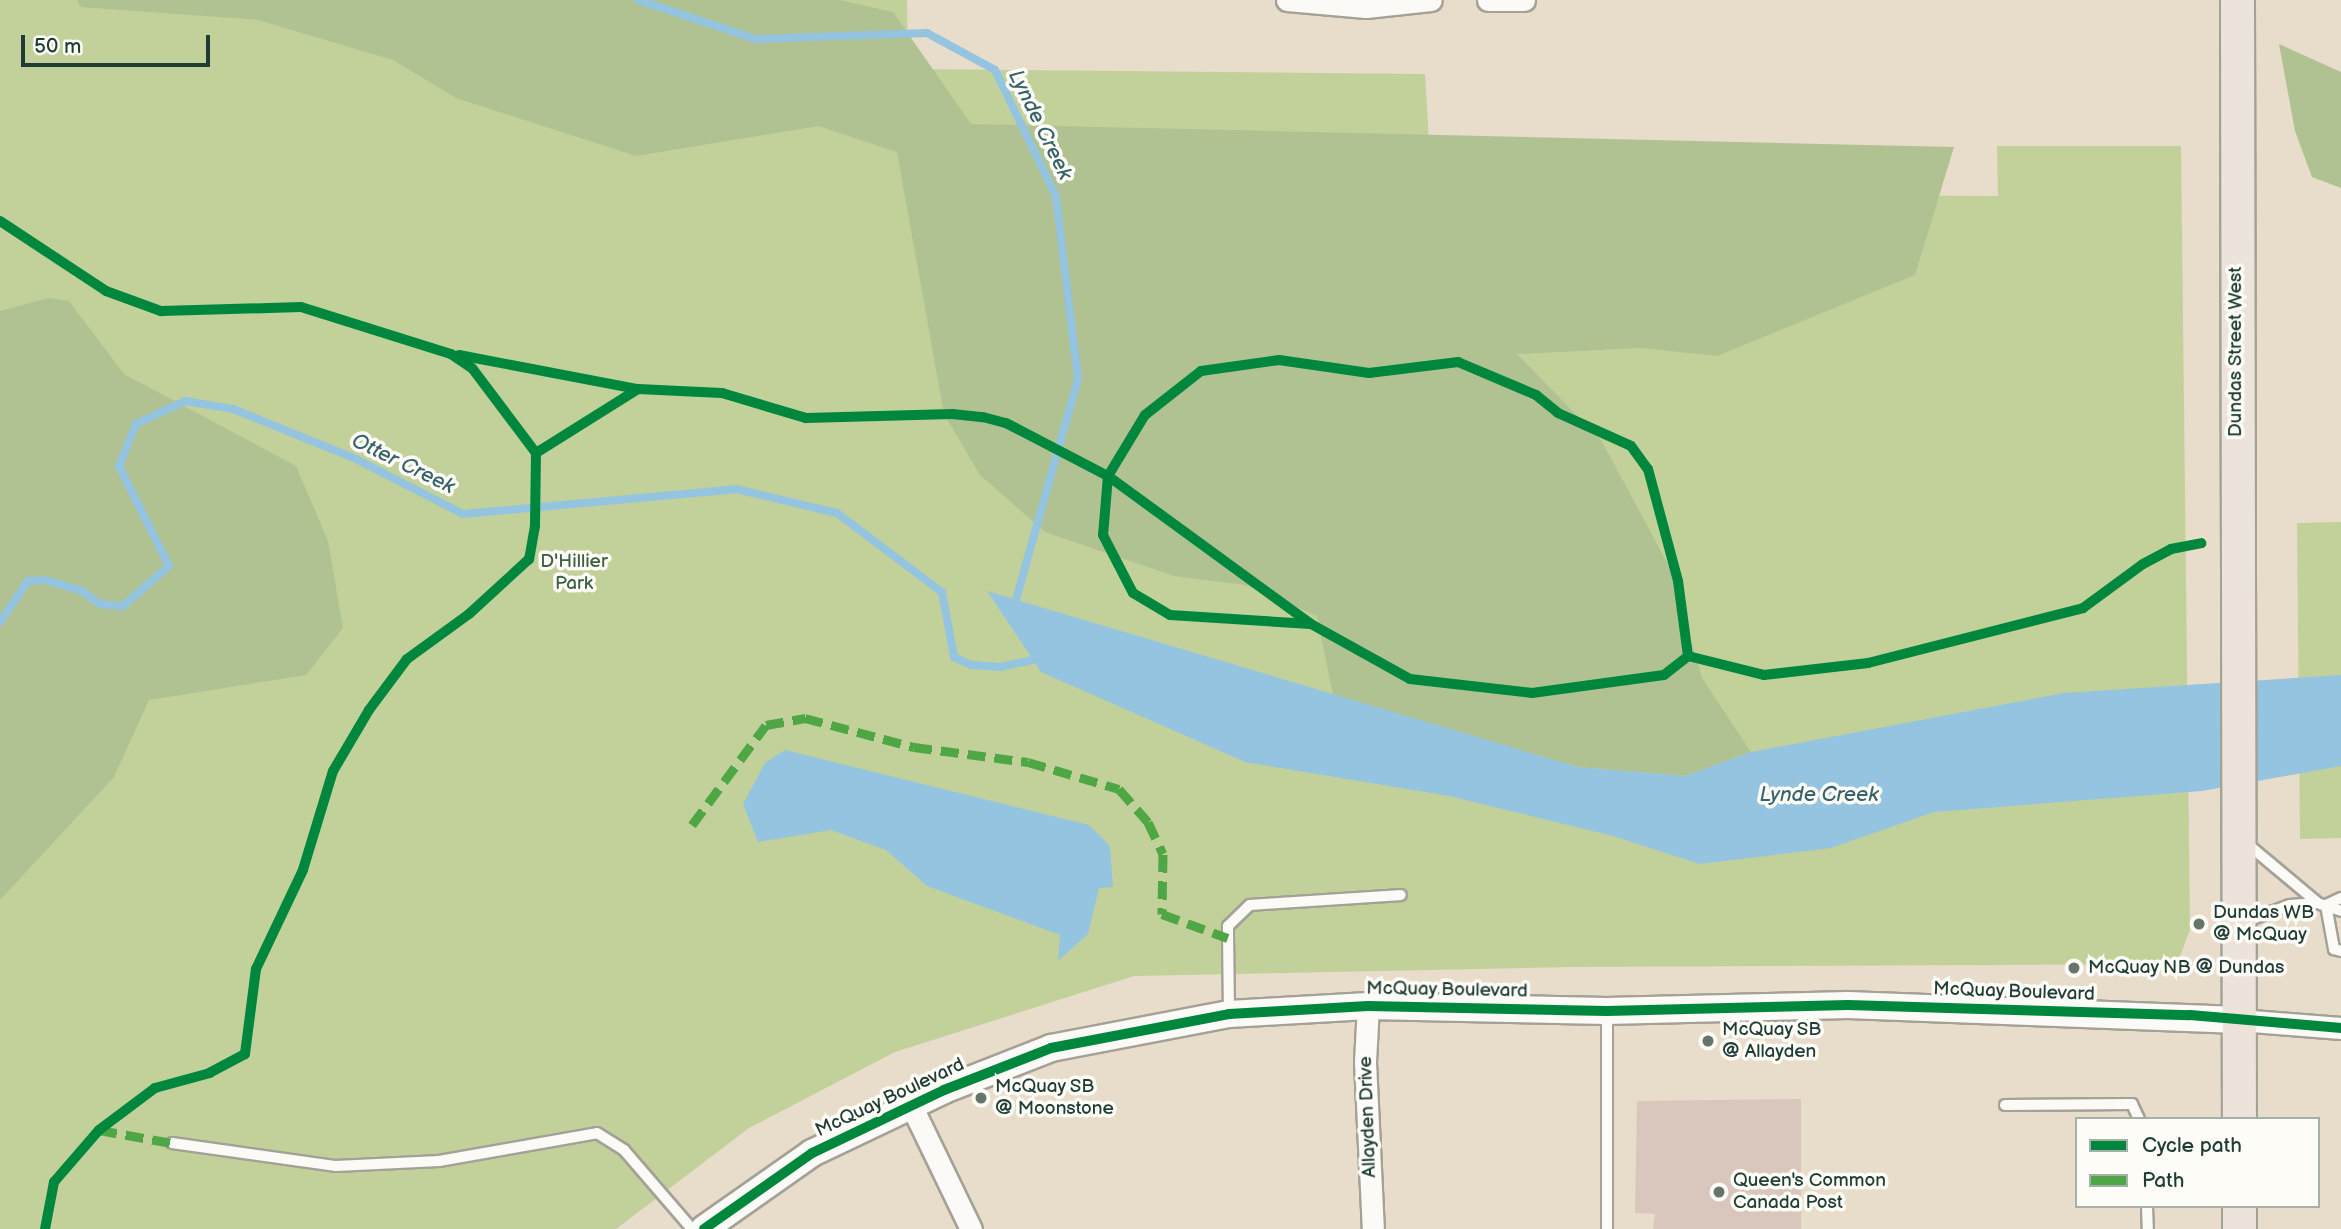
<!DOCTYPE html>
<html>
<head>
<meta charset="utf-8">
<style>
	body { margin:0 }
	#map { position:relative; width:2341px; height:1229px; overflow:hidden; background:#e8dccb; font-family:"Balsamiq Sans",sans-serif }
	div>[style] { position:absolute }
	.green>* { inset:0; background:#c2d19a }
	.forest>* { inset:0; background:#b0c292 }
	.water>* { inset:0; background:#94c4df }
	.stream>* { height:8px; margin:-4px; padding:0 4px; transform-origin:4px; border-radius:4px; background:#94c4df }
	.building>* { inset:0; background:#d9c7be }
	.roads { filter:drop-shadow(2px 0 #a4a196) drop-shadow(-2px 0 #a4a196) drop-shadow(0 2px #a4a196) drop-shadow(0 -2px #a4a196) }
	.service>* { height:10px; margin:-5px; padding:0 5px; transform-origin:5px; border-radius:5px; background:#fcfaf7 }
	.minor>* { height:21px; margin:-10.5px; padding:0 10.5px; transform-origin:10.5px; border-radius:10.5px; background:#fcfaf7 }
	.tertiary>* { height:26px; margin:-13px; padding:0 13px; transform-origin:13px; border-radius:13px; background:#fcfaf7 }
	.primary>* { height:33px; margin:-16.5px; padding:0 16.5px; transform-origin:16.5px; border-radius:16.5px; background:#ece4da }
	.quiet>* { height:9px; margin-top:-4.5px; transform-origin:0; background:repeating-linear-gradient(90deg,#4fa644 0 18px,transparent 0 27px) }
	.cycleway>* { height:10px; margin:-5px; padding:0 5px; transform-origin:5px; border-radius:5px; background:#00873e }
	.dots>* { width:19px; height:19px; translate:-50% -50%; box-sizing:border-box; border:4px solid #fdfcf7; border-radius:50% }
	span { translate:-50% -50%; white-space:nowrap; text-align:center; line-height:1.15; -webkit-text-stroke:7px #fdfcf7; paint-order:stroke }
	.street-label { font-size:19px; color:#1f3d34 }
	.park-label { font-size:19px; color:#406044 }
	.poi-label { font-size:19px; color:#1f3d34 }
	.left { translate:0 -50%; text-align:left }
	.water-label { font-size:21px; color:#37626a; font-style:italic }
	.legend { position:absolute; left:2075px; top:1117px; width:245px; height:91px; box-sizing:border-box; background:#fdfcf7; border:2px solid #a4b0a9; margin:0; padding:9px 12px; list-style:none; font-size:21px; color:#1f3d34 }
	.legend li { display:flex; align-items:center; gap:14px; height:35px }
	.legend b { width:35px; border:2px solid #a4b0a9 }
	.scale { position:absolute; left:21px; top:35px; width:189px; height:32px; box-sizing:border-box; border:4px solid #1f3d34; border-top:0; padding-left:9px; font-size:21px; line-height:24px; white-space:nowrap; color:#1f3d34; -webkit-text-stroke:5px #fdfcf7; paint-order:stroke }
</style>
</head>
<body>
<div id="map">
	<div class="green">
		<div style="clip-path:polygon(0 0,907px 0,908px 69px,1425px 74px,1432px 193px,1998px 196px,1997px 146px,2181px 146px,2190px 930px,2177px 964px,1571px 967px,1134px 976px,895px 1052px,749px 1128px,616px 1229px,0 1229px)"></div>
		<div style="clip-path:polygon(2341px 522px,2341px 838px,2300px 839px,2297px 523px)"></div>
	</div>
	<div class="forest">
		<div style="clip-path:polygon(77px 0,840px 0,893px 12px,971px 124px,1954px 147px,1915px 275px,1717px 356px,1641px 348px,1517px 354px,1601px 440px,1670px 568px,1702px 678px,1751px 752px,1685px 776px,1578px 767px,1333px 695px,1317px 616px,1245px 585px,1174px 576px,1045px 532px,980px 475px,944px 414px,897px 152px,819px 126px,636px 156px,456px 98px,393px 60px,258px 20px,81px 7px)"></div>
		<div style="clip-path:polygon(2279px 44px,2341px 72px,2341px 188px,2312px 177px,2295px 131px)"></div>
		<div style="clip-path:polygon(49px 298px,69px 301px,124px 374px,296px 466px,328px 541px,343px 628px,306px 675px,149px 700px,114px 777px,0 900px,0 311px)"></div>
	</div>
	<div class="water">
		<div style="clip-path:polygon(987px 591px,1578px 767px,1685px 776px,1751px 752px,2064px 693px,2341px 675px,2341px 766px,2202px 791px,1934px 812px,1831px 848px,1700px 864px,1613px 836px,1449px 796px,1245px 762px,1041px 672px)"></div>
		<div style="clip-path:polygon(785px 750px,1089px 825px,1110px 846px,1113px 887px,1099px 888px,1088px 934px,1058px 961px,1060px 935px,927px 886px,886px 850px,831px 830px,758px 842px,743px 804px,765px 763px)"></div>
	</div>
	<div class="stream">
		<div style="left:638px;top:0;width:123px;rotate:18.4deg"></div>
		<div style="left:755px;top:39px;width:172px;rotate:-2deg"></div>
		<div style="left:927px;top:33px;width:77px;rotate:28.6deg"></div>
		<div style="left:995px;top:70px;width:141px;rotate:64.3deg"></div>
		<div style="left:1056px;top:197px;width:183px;rotate:83.1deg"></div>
		<div style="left:1078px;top:379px;width:230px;rotate:105.7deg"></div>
		<div style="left:0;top:622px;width:50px;rotate:-55.7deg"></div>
		<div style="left:28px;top:581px;width:18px;rotate:-3deg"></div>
		<div style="left:46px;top:580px;width:38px;rotate:17deg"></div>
		<div style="left:82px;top:591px;width:22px;rotate:36deg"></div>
		<div style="left:100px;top:604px;width:23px;rotate:5deg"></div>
		<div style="left:123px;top:606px;width:61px;rotate:-41deg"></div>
		<div style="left:169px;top:566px;width:112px;rotate:-116.6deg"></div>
		<div style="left:119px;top:466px;width:45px;rotate:-68deg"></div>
		<div style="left:136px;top:424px;width:54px;rotate:-25.1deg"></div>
		<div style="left:185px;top:401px;width:49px;rotate:9.5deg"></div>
		<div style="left:233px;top:409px;width:133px;rotate:22.1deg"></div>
		<div style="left:356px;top:459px;width:120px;rotate:27.2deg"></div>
		<div style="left:463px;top:514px;width:274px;rotate:-5.2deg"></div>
		<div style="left:736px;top:489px;width:104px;rotate:13.4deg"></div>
		<div style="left:837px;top:513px;width:131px;rotate:37deg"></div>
		<div style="left:942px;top:592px;width:66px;rotate:79.5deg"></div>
		<div style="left:954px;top:657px;width:19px;rotate:25deg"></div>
		<div style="left:971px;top:665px;width:29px;rotate:4deg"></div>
		<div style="left:1000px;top:667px;width:33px;rotate:-12deg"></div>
	</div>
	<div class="building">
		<div style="clip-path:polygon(1801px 1099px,1801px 1229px,1653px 1229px,1655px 1214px,1635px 1213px,1637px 1101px)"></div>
	</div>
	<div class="roads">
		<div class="service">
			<div style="left:2320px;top:904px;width:22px;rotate:18deg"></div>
			<div style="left:2326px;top:905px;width:45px;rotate:79.7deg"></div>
			<div style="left:2334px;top:949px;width:7px;rotate:16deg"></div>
			<div style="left:2326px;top:905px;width:17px;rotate:-25deg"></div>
			<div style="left:2244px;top:922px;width:49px;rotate:-20.3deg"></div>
			<div style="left:2290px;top:905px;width:28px;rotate:-4deg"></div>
			<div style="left:2318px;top:903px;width:95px;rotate:-140.1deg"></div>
			<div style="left:1607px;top:1011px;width:218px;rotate:90deg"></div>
			<div style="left:1229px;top:1014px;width:88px;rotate:-90.7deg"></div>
			<div style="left:1228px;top:926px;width:30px;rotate:-44deg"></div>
			<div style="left:1250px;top:905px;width:151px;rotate:-3.8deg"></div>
			<div style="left:2005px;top:1105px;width:127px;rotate:-0.5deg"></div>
			<div style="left:2132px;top:1104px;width:17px;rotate:65deg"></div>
			<div style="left:172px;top:1143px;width:166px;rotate:8deg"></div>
			<div style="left:336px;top:1166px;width:103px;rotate:-2.8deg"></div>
			<div style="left:439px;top:1161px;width:160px;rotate:-10deg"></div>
			<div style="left:597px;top:1133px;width:32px;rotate:32deg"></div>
			<div style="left:624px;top:1150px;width:104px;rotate:49.3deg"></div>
			<div style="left:2147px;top:1206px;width:23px;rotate:88deg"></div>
		</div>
		<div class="minor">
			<div style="left:1287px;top:0;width:79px;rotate:5.1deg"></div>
			<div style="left:1366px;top:7px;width:65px;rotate:-6.1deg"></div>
			<div style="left:1488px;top:0;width:36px"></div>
			<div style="left:1368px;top:1006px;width:56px;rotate:93.1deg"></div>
			<div style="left:1365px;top:1062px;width:167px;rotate:87.3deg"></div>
			<div style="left:2239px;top:1020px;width:102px;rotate:4.5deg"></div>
			<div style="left:911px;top:1105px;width:138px;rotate:64.2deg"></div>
		</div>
		<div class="tertiary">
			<div style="left:704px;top:1229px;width:132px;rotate:-35.1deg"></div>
			<div style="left:812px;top:1153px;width:146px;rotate:-25.5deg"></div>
			<div style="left:944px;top:1090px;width:115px;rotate:-21.4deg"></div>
			<div style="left:1051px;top:1048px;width:181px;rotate:-10.8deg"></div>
			<div style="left:1229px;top:1014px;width:139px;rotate:-3.3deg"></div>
			<div style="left:1368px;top:1006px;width:239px;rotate:1.2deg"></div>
			<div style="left:1607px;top:1011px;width:241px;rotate:-1.4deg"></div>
			<div style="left:1848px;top:1005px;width:391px;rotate:2.2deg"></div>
		</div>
		<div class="primary">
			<div style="left:2237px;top:0;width:1119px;rotate:89.9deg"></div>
			<div style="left:2239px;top:1229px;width:23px;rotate:-90deg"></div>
		</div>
	</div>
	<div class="quiet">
		<div style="left:692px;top:825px;width:124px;rotate:-53.5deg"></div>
		<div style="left:766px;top:725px;width:40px;rotate:-10deg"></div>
		<div style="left:805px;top:718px;width:113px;rotate:14.9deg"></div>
		<div style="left:914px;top:747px;width:115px;rotate:7.5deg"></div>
		<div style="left:1028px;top:762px;width:95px;rotate:16.5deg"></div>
		<div style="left:1119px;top:789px;width:44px;rotate:48.7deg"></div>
		<div style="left:1148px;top:822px;width:35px;rotate:65deg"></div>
		<div style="left:1163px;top:854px;width:60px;rotate:91deg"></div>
		<div style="left:1162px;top:914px;width:70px;rotate:20deg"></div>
		<div style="left:99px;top:1130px;width:74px;rotate:10.1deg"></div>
	</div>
	<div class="cycleway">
		<div style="left:0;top:221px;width:127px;rotate:33.4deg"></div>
		<div style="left:106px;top:291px;width:59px;rotate:20deg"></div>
		<div style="left:161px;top:311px;width:140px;rotate:-1.6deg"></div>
		<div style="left:301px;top:307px;width:157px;rotate:17.4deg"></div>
		<div style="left:451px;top:354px;width:25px;rotate:34deg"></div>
		<div style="left:472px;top:368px;width:106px;rotate:53deg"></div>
		<div style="left:536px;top:453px;width:73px;rotate:90.8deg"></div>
		<div style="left:535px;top:526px;width:34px;rotate:100deg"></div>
		<div style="left:529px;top:559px;width:81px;rotate:137.5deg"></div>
		<div style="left:469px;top:614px;width:77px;rotate:144deg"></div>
		<div style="left:407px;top:659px;width:64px;rotate:126.7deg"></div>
		<div style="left:369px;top:710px;width:71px;rotate:120.5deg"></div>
		<div style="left:333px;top:771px;width:103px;rotate:106.9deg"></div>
		<div style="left:303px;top:870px;width:110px;rotate:115.4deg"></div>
		<div style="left:256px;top:969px;width:86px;rotate:97.4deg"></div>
		<div style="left:245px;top:1054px;width:40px;rotate:152deg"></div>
		<div style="left:210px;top:1073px;width:57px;rotate:164.7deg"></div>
		<div style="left:155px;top:1088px;width:70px;rotate:143.1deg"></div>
		<div style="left:99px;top:1130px;width:69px;rotate:130.9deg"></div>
		<div style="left:54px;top:1182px;width:48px;rotate:100.8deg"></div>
		<div style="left:459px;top:355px;width:182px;rotate:10.8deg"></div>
		<div style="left:536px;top:453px;width:120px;rotate:-32.1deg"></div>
		<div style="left:638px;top:389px;width:84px;rotate:2.7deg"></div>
		<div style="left:722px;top:393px;width:88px;rotate:16.6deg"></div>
		<div style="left:806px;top:418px;width:146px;rotate:-1.6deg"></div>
		<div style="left:952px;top:414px;width:31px;rotate:6deg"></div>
		<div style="left:983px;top:417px;width:24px;rotate:15deg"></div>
		<div style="left:1006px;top:423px;width:115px;rotate:27.5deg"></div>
		<div style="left:1108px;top:476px;width:71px;rotate:-58.8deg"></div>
		<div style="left:1145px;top:415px;width:71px;rotate:-38.2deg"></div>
		<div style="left:1201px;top:371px;width:79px;rotate:-8deg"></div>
		<div style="left:1279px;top:360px;width:91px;rotate:8.2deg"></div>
		<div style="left:1369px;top:373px;width:90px;rotate:-7deg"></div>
		<div style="left:1458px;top:362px;width:85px;rotate:22.9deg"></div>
		<div style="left:1536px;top:395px;width:28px;rotate:39deg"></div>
		<div style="left:1558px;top:413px;width:80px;rotate:24.3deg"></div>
		<div style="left:1631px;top:446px;width:29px;rotate:54deg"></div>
		<div style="left:1648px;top:469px;width:116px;rotate:75deg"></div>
		<div style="left:1678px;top:581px;width:76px;rotate:82.4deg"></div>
		<div style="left:1688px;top:656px;width:78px;rotate:14deg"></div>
		<div style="left:1764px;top:675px;width:105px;rotate:-6.6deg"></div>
		<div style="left:1868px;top:663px;width:222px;rotate:-14.3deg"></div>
		<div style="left:2083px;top:608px;width:74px;rotate:-36.3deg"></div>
		<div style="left:2143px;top:564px;width:32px;rotate:-28deg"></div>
		<div style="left:2171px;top:549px;width:31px;rotate:-11deg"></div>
		<div style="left:1108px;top:476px;width:59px;rotate:94.8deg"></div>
		<div style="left:1103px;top:535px;width:65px;rotate:62.7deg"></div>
		<div style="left:1133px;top:593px;width:43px;rotate:30.7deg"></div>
		<div style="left:1170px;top:615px;width:141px;rotate:3.7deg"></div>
		<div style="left:1311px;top:624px;width:113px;rotate:29.1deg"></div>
		<div style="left:1410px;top:679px;width:123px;rotate:6.5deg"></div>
		<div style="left:1532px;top:693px;width:133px;rotate:-7.8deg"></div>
		<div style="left:1664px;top:675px;width:31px;rotate:-38deg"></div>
		<div style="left:1108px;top:476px;width:251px;rotate:36.1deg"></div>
		<div style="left:704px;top:1229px;width:132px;rotate:-35.1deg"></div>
		<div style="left:812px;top:1153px;width:146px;rotate:-25.5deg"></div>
		<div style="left:944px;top:1090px;width:115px;rotate:-21.4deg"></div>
		<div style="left:1051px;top:1048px;width:181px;rotate:-10.8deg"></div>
		<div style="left:1229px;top:1014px;width:139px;rotate:-3.3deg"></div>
		<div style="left:1368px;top:1006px;width:239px;rotate:1.2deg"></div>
		<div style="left:1607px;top:1011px;width:241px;rotate:-1.4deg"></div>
		<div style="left:1848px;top:1005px;width:342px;rotate:1.7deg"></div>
		<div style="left:2190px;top:1015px;width:152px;rotate:4.9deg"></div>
	</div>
	<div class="dots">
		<div style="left:2199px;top:924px;background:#657569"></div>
		<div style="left:2074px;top:968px;background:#657569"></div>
		<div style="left:1708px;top:1041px;background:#657569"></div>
		<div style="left:981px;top:1098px;background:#657569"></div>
		<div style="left:1719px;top:1192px;background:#657569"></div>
	</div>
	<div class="street-label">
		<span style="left:2236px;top:352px;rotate:-90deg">Dundas Street West</span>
		<span style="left:1447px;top:990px;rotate:1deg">McQuay Boulevard</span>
		<span style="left:2014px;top:992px;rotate:2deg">McQuay Boulevard</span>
		<span style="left:890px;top:1098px;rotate:-25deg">McQuay Boulevard</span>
		<span style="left:1368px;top:1117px;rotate:-92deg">Allayden Drive</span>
	</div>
	<div class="park-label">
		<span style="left:574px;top:573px">D'Hillier<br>Park</span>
	</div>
	<div class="poi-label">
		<span class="left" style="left:2213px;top:924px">Dundas WB<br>@ McQuay</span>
		<span class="left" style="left:2088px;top:968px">McQuay NB @ Dundas</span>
		<span class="left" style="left:1722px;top:1041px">McQuay SB<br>@ Allayden</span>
		<span class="left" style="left:995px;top:1098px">McQuay SB<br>@ Moonstone</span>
		<span class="left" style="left:1733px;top:1192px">Queen's Common<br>Canada Post</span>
	</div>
	<div class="water-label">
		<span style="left:1040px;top:125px;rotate:64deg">Lynde Creek</span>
		<span style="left:403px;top:464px;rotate:26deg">Otter Creek</span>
		<span style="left:1819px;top:795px">Lynde Creek</span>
	</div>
	<ul class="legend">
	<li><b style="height:9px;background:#00873e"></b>Cycle path</li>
	<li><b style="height:9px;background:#4fa644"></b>Path</li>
	</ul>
	<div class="scale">50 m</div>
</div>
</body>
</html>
